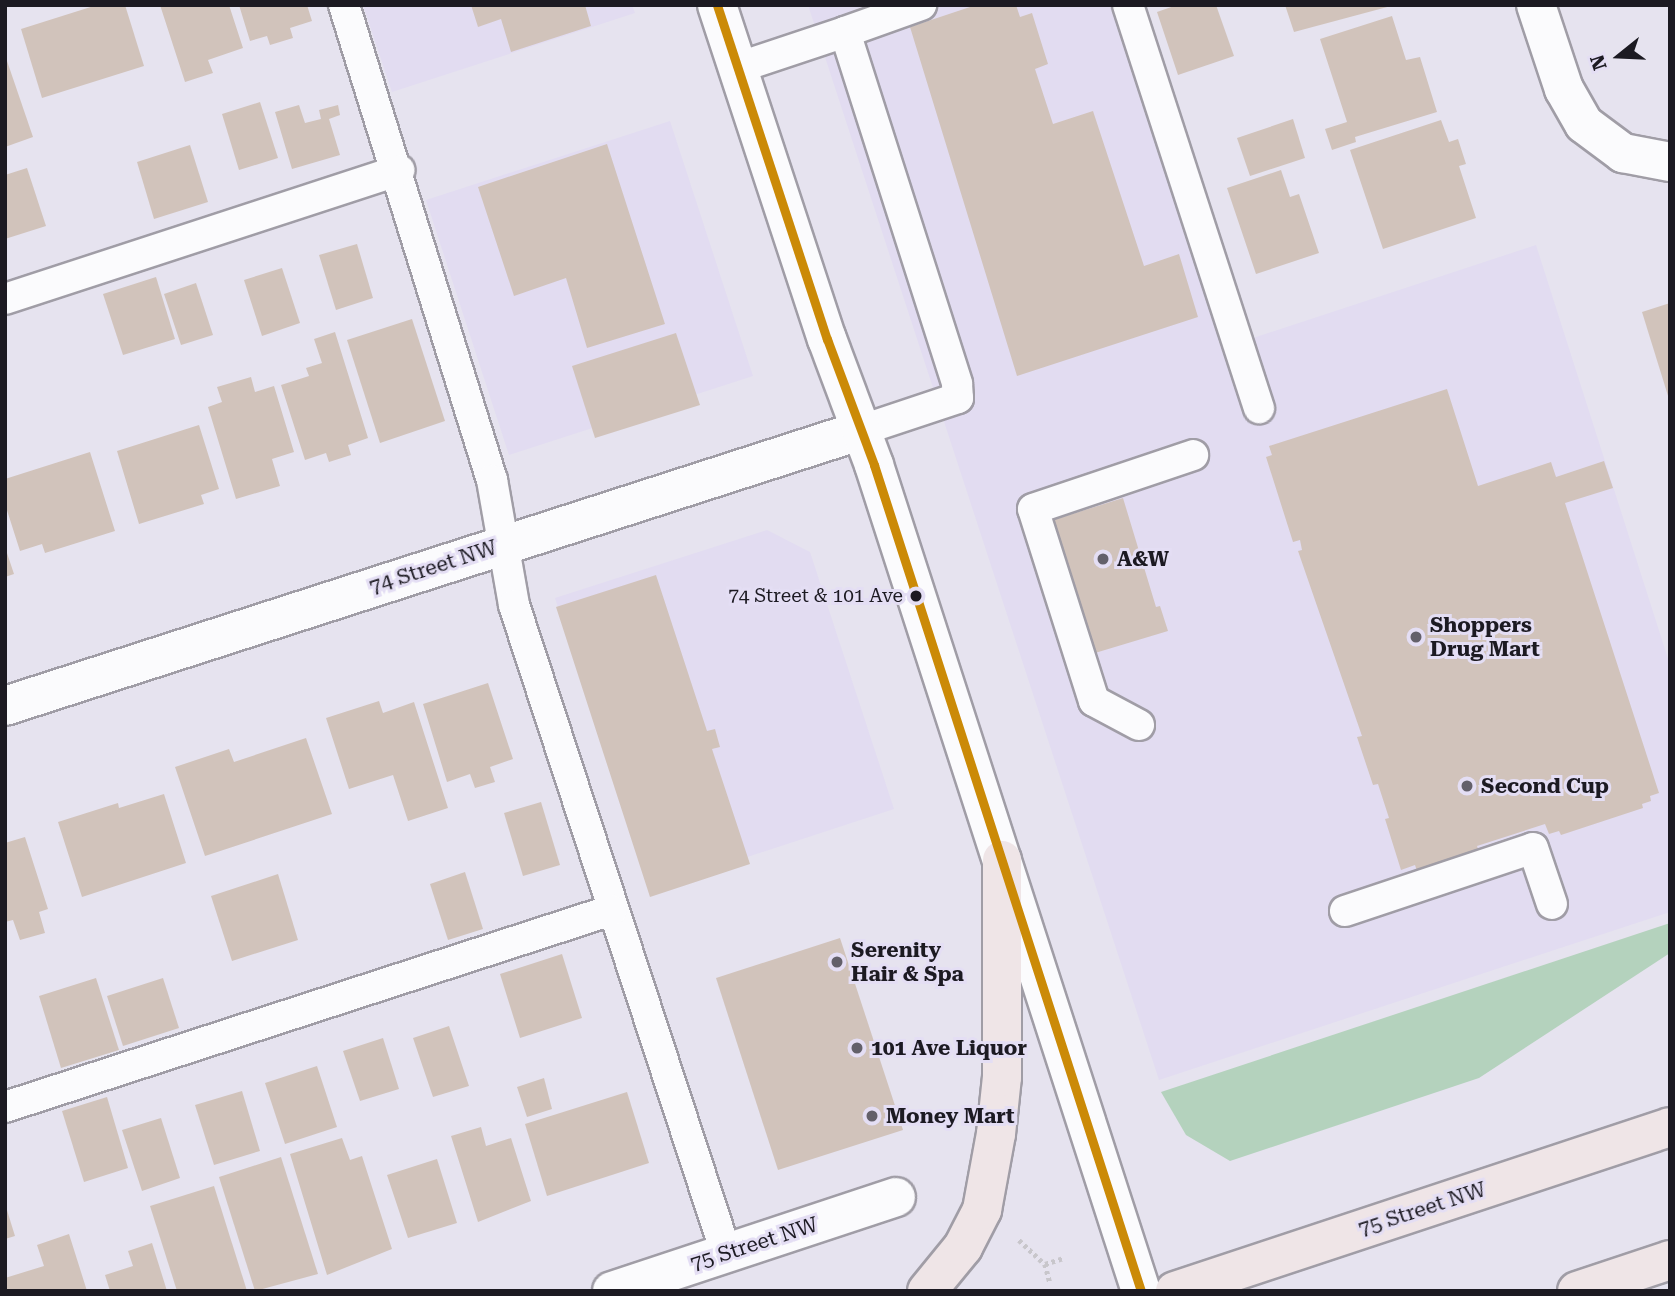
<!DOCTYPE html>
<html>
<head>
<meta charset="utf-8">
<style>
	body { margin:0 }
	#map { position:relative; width:1675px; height:1296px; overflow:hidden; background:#e6e3ef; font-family:"Roboto Serif",serif }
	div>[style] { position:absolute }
	.built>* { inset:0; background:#e2dcf1 }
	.green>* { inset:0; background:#b4d2bd }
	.building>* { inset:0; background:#d1c3bb }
	.path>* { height:4.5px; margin-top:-2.25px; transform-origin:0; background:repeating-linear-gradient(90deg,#c8c6cb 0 3.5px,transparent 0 7px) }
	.roads { filter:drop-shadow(2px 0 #a09da6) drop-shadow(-2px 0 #a09da6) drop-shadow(0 2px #a09da6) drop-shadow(0 -2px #a09da6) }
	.service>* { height:30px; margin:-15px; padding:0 15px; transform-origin:15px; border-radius:15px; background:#fbfbfd }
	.minor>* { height:38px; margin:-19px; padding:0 19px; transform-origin:19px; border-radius:19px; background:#fbfbfd }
	.secondary>* { height:38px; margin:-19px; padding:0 19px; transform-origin:19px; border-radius:19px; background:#fbfbfd }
	.primary>* { height:38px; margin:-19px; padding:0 19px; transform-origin:19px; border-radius:19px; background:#efe5e7 }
	.bus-1>* { height:9px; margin:-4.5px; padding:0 4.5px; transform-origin:4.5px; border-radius:4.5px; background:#cb8a07 }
	.dots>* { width:19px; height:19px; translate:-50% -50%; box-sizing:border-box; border:4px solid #e4def4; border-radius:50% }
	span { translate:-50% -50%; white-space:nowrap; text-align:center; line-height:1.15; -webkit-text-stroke:6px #e4def4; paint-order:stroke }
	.bus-label { font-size:19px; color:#1c1a22 }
	.right { translate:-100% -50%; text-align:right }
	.poi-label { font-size:21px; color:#1c1a22; font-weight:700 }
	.left { translate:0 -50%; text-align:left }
	.street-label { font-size:21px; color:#1c1a22 }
	.frame { position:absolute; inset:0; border:7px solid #1c1a22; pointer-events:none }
	.north { position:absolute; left:1584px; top:21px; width:70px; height:70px; -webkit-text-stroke:5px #e4def4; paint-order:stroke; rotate:252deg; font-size:19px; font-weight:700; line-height:28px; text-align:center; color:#1c1a22 }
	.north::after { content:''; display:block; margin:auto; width:24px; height:32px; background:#1c1a22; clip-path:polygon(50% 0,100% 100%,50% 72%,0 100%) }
</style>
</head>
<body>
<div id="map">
	<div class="built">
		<div style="clip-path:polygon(363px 5px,632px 5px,635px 13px,392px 92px)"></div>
		<div style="clip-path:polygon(808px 5px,1128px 5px,1238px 343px,1536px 245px,1670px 665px,1670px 912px,1159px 1080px)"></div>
		<div style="clip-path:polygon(670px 121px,753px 376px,509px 455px,426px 200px)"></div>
		<div style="clip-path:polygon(767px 530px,810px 552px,894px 809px,650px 889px,555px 598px)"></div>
	</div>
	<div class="green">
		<div style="clip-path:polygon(1670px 923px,1670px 953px,1479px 1078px,1230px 1161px,1186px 1135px,1161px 1092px)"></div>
	</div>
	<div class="building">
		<div style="clip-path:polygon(97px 5px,125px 5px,144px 66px,42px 98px,21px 29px)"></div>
		<div style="clip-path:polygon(160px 5px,229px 5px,243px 48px,208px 60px,213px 73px,185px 82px)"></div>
		<div style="clip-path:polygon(239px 5px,307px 5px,312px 21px,290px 28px,293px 38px,270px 45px,267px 36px,250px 41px)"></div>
		<div style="clip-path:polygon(471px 5px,585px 5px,591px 26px,511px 52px,501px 19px,478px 27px)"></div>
		<div style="clip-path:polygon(976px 5px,1016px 5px,1020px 17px,1032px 13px,1048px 64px,1035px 69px,1053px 124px,1093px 111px,1144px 266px,1179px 254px,1198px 317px,1017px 376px,910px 27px)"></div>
		<div style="clip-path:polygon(1177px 5px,1216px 5px,1234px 56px,1178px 75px,1157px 12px)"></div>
		<div style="clip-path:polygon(1285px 5px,1391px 5px,1391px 6px,1294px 32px)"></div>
		<div style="clip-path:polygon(1392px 16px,1406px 60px,1420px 57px,1437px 112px,1355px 137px,1356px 142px,1332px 150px,1325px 129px,1347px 122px,1320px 39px)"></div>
		<div style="clip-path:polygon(6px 58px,33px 137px,5px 147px,5px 59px)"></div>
		<div style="clip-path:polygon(260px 102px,278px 158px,239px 170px,222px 114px)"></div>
		<div style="clip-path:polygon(299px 105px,305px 123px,321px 119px,319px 110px,338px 105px,340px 115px,329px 119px,340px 155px,292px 169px,275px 112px)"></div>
		<div style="clip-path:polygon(1293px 119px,1305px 158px,1250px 176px,1237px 138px)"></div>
		<div style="clip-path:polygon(1441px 120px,1449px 142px,1458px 139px,1466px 164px,1459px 166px,1476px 218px,1383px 249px,1350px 150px)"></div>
		<div style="clip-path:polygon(607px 144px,665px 324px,587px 348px,566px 278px,514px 296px,478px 187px)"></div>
		<div style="clip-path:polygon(190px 145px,208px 202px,154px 219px,137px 162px)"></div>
		<div style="clip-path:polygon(27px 168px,46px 226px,5px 239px,5px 175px)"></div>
		<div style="clip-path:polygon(1281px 170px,1290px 197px,1299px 194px,1319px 253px,1256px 274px,1227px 188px)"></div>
		<div style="clip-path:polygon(357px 244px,373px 298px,336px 310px,319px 255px)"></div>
		<div style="clip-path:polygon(282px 268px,300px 323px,262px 336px,244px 280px)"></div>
		<div style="clip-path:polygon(156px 277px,175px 339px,123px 355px,103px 294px)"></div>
		<div style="clip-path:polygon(196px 283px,213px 335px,181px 345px,164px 294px)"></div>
		<div style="clip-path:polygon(1670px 303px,1670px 398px,1669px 399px,1642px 312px)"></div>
		<div style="clip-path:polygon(412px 319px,445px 421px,380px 443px,347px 340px)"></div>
		<div style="clip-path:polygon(335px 332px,368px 438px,348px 445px,351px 455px,329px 462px,326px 453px,305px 460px,281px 385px,309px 376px,306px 368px,322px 363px,314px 339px)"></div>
		<div style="clip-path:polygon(676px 333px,700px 405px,595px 438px,572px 366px)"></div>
		<div style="clip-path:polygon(251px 377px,255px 392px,274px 386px,294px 452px,272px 459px,280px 486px,236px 499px,208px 407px,222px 402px,217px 387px)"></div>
		<div style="clip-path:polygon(1447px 389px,1478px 486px,1551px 462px,1556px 477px,1604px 461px,1613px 488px,1565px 503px,1659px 793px,1650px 796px,1651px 801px,1642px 804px,1643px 808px,1561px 835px,1559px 831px,1549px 834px,1545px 824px,1477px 846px,1480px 855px,1420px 880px,1415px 865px,1401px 870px,1385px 819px,1389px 818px,1378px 784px,1373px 785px,1357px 737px,1362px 736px,1298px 551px,1302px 550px,1300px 540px,1293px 542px,1266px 457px,1272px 455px,1269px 446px)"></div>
		<div style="clip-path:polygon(199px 425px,219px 489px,201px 495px,204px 504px,139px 524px,117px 451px)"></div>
		<div style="clip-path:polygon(90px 452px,115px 531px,45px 553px,42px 544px,20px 551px,5px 504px,5px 479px)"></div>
		<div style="clip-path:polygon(1123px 498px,1156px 607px,1160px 606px,1168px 631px,1095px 653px,1053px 520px)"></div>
		<div style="clip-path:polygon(5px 547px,14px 574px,5px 577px)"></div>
		<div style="clip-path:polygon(656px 575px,707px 731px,715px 729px,720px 747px,712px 749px,750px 864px,650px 897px,556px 607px)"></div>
		<div style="clip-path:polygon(488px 683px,513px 759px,490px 767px,495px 782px,475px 788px,470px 774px,447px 782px,423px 704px)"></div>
		<div style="clip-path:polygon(379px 701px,383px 713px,414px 702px,448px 808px,408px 821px,393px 775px,349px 789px,326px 718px)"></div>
		<div style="clip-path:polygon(306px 738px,332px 814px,205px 856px,175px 767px,229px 749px,234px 762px)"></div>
		<div style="clip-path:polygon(164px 794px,186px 863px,82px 897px,58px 822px,118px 803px,119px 808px)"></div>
		<div style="clip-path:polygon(541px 802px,560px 865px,523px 876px,504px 813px)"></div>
		<div style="clip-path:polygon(25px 837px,48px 909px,39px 912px,45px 933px,20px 940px,13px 920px,5px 922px,5px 843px)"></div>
		<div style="clip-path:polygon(465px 872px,483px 929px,448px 940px,430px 884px)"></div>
		<div style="clip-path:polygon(278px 874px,298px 940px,232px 961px,211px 896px)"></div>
		<div style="clip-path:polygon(840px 938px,903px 1130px,778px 1170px,716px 978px)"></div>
		<div style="clip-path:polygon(562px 954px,582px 1018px,520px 1038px,500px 974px)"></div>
		<div style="clip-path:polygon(96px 978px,119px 1050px,61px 1068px,39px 996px)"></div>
		<div style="clip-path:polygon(163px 978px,179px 1028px,123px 1046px,107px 996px)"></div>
		<div style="clip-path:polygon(449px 1026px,469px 1086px,433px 1097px,413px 1038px)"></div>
		<div style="clip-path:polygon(383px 1038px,399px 1089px,360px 1101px,343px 1051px)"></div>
		<div style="clip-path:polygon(317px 1066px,337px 1127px,285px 1144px,265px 1083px)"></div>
		<div style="clip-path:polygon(544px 1078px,552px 1109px,527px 1117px,517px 1087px)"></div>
		<div style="clip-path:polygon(242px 1091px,260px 1151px,214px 1165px,195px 1105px)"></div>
		<div style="clip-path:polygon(627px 1092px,649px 1163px,547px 1196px,525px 1124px)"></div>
		<div style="clip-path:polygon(107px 1097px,128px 1168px,84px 1182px,62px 1111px)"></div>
		<div style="clip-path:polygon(161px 1118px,180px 1178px,142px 1191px,122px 1130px)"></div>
		<div style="clip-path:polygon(481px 1127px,486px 1146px,511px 1138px,531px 1201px,478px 1222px,451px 1136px)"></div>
		<div style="clip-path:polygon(342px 1138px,350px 1160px,362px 1156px,392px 1249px,327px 1275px,290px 1154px)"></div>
		<div style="clip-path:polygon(281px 1157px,318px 1274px,255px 1291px,219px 1177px)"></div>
		<div style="clip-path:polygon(437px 1159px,457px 1223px,408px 1238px,387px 1175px)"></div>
		<div style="clip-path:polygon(214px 1186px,247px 1291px,177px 1291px,150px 1206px)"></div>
		<div style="clip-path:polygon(6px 1207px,15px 1236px,5px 1239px,5px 1208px)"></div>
		<div style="clip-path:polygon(69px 1234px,87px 1291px,5px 1291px,5px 1278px,44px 1266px,37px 1245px)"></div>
		<div style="clip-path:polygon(152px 1243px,167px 1291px,110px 1291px,105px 1275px,133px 1266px,128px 1251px)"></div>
	</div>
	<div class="path">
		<div style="left:1019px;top:1240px;width:35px;rotate:43deg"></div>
		<div style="left:1045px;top:1264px;width:20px;rotate:75deg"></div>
		<div style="left:1045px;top:1264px;width:19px;rotate:-18deg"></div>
	</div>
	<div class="roads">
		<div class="service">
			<div style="left:344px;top:5px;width:498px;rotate:72.7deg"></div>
			<div style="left:492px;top:480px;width:127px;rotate:80deg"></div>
			<div style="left:514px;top:605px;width:682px;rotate:71.88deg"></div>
			<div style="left:1128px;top:5px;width:424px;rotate:72deg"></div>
			<div style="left:845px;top:32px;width:81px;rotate:-19.6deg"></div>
			<div style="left:737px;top:68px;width:114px;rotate:-18.4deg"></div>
			<div style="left:845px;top:32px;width:369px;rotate:72.3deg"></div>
			<div style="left:957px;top:384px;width:14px;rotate:86deg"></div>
			<div style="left:958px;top:398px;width:101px;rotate:161.6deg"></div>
			<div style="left:5px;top:299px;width:415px;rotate:-18.1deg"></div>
			<div style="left:1139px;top:725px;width:51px;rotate:-151.9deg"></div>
			<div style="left:1094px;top:701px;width:201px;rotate:-107.6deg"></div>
			<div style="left:1033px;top:509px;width:169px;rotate:-18.6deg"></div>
			<div style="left:1345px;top:911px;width:198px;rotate:-18.5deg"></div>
			<div style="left:1533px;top:848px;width:59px;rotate:71.3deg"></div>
			<div style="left:5px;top:1107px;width:638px;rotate:-17.98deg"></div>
		</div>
		<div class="minor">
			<div style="left:1536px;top:5px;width:89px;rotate:71.6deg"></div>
			<div style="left:1564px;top:89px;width:40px;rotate:60.3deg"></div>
			<div style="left:1584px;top:124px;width:49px;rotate:36.6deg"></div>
			<div style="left:1623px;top:153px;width:48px;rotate:10.8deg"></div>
			<div style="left:5px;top:706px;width:900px;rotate:-17.85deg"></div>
			<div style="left:612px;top:1291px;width:299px;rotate:-18.3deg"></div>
		</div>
		<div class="secondary">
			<div style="left:717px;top:5px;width:352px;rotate:71.8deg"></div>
			<div style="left:827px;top:339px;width:134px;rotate:69.5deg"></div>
			<div style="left:874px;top:465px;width:868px;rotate:72.09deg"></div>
		</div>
		<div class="primary">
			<div style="left:927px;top:1291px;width:57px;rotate:-50.7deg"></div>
			<div style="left:963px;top:1247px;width:42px;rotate:-62.8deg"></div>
			<div style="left:982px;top:1210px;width:77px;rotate:-79.6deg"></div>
			<div style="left:996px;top:1134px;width:57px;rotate:-84deg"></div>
			<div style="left:1002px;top:1077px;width:217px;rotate:-90deg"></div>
			<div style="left:1175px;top:1291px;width:521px;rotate:-18.33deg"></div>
			<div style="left:1577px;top:1291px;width:98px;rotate:-18.4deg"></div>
		</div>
	</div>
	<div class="bus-1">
		<div style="left:717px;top:5px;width:352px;rotate:71.8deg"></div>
		<div style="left:827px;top:339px;width:134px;rotate:69.5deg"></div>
		<div style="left:874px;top:465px;width:868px;rotate:72.09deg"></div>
	</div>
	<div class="dots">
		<div style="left:1103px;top:559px;background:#63606a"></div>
		<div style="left:916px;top:596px;background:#1c1a22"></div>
		<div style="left:1416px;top:637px;background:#63606a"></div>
		<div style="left:1467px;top:786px;background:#63606a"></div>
		<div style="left:837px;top:962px;background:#63606a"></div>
		<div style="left:857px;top:1048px;background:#63606a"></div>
		<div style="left:872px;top:1116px;background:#63606a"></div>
	</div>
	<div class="bus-label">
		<span class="right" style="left:903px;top:596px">74 Street &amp; 101 Ave</span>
	</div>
	<div class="poi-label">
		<span class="left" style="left:1117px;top:559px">A&amp;W</span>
		<span class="left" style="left:1430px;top:637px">Shoppers<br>Drug Mart</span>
		<span class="left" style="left:1481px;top:786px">Second Cup</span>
		<span class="left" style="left:851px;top:962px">Serenity<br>Hair &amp; Spa</span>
		<span class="left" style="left:871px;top:1048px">101 Ave Liquor</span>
		<span class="left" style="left:886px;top:1116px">Money Mart</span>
	</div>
	<div class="street-label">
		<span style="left:433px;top:567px;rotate:-18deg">74 Street NW</span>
		<span style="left:1422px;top:1209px;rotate:-18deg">75 Street NW</span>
		<span style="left:754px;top:1244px;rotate:-18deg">75 Street NW</span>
	</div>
	<div class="frame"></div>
	<div class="north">N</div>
</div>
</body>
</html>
